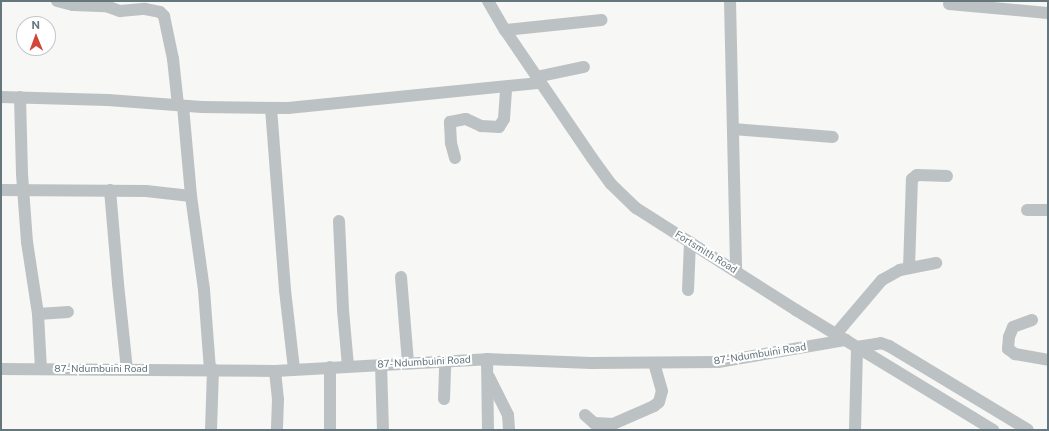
<!DOCTYPE html>
<html>
<head>
<meta charset="utf-8">
<style>
	body { margin:0 }
	#map { position:relative; width:1049px; height:431px; overflow:hidden; background:#f7f7f5; font-family:"Public Sans",sans-serif }
	div>[style] { position:absolute }
	.minor>* { height:12px; margin:-6px; padding:0 6px; transform-origin:6px; border-radius:6px; background:#bcc2c4 }
	span { translate:-50% -50%; white-space:nowrap; text-align:center; line-height:1.15; -webkit-text-stroke:4px #fff; paint-order:stroke }
	.street-label { font-size:10px; color:#65767d }
	.frame { position:absolute; inset:0; border:2px solid #65767d; pointer-events:none }
	.north { position:absolute; left:16px; top:16px; width:40px; height:40px; box-sizing:border-box; background:#fff; border:1px solid #c1c8cb; border-radius:50%; rotate:359deg; font-size:11px; font-weight:700; line-height:16px; text-align:center; color:#65767d }
	.north::after { content:''; display:block; margin:auto; width:14px; height:18px; background:#d34439; clip-path:polygon(50% 0,100% 100%,50% 72%,0 100%) }
</style>
</head>
<body>
<div id="map">
	<div class="minor">
		<div style="left:57px;top:1px;width:16px;rotate:14deg"></div>
		<div style="left:73px;top:5px;width:33px;rotate:2deg"></div>
		<div style="left:106px;top:6px;width:15px;rotate:20deg"></div>
		<div style="left:120px;top:11px;width:25px;rotate:-5deg"></div>
		<div style="left:145px;top:9px;width:15px;rotate:11deg"></div>
		<div style="left:160px;top:12px;width:6px;rotate:45deg"></div>
		<div style="left:164px;top:16px;width:44px;rotate:78.2deg"></div>
		<div style="left:173px;top:59px;width:46px;rotate:83.8deg"></div>
		<div style="left:488px;top:1px;width:34px;rotate:60deg"></div>
		<div style="left:505px;top:30px;width:155px;rotate:55.8deg"></div>
		<div style="left:592px;top:158px;width:32px;rotate:54deg"></div>
		<div style="left:611px;top:184px;width:35px;rotate:44deg"></div>
		<div style="left:636px;top:208px;width:190px;rotate:32.5deg"></div>
		<div style="left:796px;top:310px;width:231px;rotate:31.3deg"></div>
		<div style="left:730px;top:1px;width:270px;rotate:88.7deg"></div>
		<div style="left:949px;top:4px;width:99px;rotate:5.2deg"></div>
		<div style="left:505px;top:30px;width:97px;rotate:-5.9deg"></div>
		<div style="left:536px;top:77px;width:49px;rotate:-11.8deg"></div>
		<div style="left:1px;top:97px;width:107px;rotate:1.6deg"></div>
		<div style="left:108px;top:100px;width:94px;rotate:4.3deg"></div>
		<div style="left:202px;top:107px;width:86px;rotate:0.7deg"></div>
		<div style="left:288px;top:108px;width:253px;rotate:-5.7deg"></div>
		<div style="left:20px;top:97px;width:77px;rotate:88.5deg"></div>
		<div style="left:22px;top:174px;width:68px;rotate:85.8deg"></div>
		<div style="left:27px;top:242px;width:73px;rotate:81.3deg"></div>
		<div style="left:38px;top:314px;width:55px;rotate:86.9deg"></div>
		<div style="left:183px;top:106px;width:90px;rotate:84.9deg"></div>
		<div style="left:191px;top:196px;width:95px;rotate:82.1deg"></div>
		<div style="left:204px;top:290px;width:79px;rotate:85.7deg"></div>
		<div style="left:271px;top:108px;width:183px;rotate:85.6deg"></div>
		<div style="left:285px;top:290px;width:80px;rotate:83.5deg"></div>
		<div style="left:733px;top:129px;width:100px;rotate:4.6deg"></div>
		<div style="left:455px;top:158px;width:16px;rotate:-105deg"></div>
		<div style="left:451px;top:143px;width:21px;rotate:-93deg"></div>
		<div style="left:450px;top:122px;width:16px;rotate:-11deg"></div>
		<div style="left:466px;top:119px;width:17px;rotate:25deg"></div>
		<div style="left:481px;top:126px;width:18px;rotate:3deg"></div>
		<div style="left:499px;top:127px;width:9px;rotate:-58deg"></div>
		<div style="left:504px;top:119px;width:32px;rotate:-86deg"></div>
		<div style="left:1px;top:190px;width:145px;rotate:0.4deg"></div>
		<div style="left:146px;top:191px;width:45px;rotate:6.3deg"></div>
		<div style="left:110px;top:190px;width:94px;rotate:85.1deg"></div>
		<div style="left:118px;top:284px;width:85px;rotate:84deg"></div>
		<div style="left:1027px;top:210px;width:21px"></div>
		<div style="left:339px;top:221px;width:89px;rotate:87.4deg"></div>
		<div style="left:343px;top:310px;width:56px;rotate:84.9deg"></div>
		<div style="left:909px;top:268px;width:89px;rotate:-88.1deg"></div>
		<div style="left:912px;top:179px;width:6px;rotate:-39deg"></div>
		<div style="left:917px;top:175px;width:30px;rotate:2deg"></div>
		<div style="left:401px;top:277px;width:85px;rotate:85.3deg"></div>
		<div style="left:688px;top:290px;width:48px;rotate:-87.6deg"></div>
		<div style="left:38px;top:314px;width:30px;rotate:-4deg"></div>
		<div style="left:1032px;top:320px;width:20px;rotate:160deg"></div>
		<div style="left:1013px;top:327px;width:11px;rotate:112deg"></div>
		<div style="left:1009px;top:337px;width:12px;rotate:95deg"></div>
		<div style="left:1008px;top:349px;width:9px;rotate:36deg"></div>
		<div style="left:1015px;top:354px;width:34px;rotate:10deg"></div>
		<div style="left:836px;top:334px;width:71px;rotate:-49.6deg"></div>
		<div style="left:882px;top:280px;width:21px;rotate:-29deg"></div>
		<div style="left:900px;top:270px;width:37px;rotate:-11deg"></div>
		<div style="left:487px;top:359px;width:71px;rotate:89.2deg"></div>
		<div style="left:381px;top:364px;width:66px;rotate:88.3deg"></div>
		<div style="left:330px;top:367px;width:63px;rotate:90deg"></div>
		<div style="left:1px;top:369px;width:274px;rotate:0.4deg"></div>
		<div style="left:275px;top:371px;width:212px;rotate:-3.2deg"></div>
		<div style="left:487px;top:359px;width:104px;rotate:2.2deg"></div>
		<div style="left:591px;top:363px;width:127px;rotate:-0.5deg"></div>
		<div style="left:718px;top:362px;width:130px;rotate:-9.8deg"></div>
		<div style="left:275px;top:371px;width:28px;rotate:84deg"></div>
		<div style="left:278px;top:399px;width:31px;rotate:92deg"></div>
		<div style="left:489px;top:377px;width:42px;rotate:63.4deg"></div>
		<div style="left:508px;top:415px;width:15px;rotate:86deg"></div>
		<div style="left:444px;top:399px;width:38px;rotate:-88deg"></div>
		<div style="left:585px;top:415px;width:12px;rotate:42deg"></div>
		<div style="left:594px;top:423px;width:19px;rotate:3deg"></div>
		<div style="left:613px;top:424px;width:45px;rotate:-23.7deg"></div>
		<div style="left:654px;top:406px;width:6px;rotate:-39deg"></div>
		<div style="left:659px;top:402px;width:11px;rotate:-75deg"></div>
		<div style="left:662px;top:391px;width:29px;rotate:-106deg"></div>
		<div style="left:211px;top:430px;width:61px;rotate:-88.1deg"></div>
		<div style="left:855px;top:430px;width:83px;rotate:-88.6deg"></div>
		<div style="left:857px;top:347px;width:24px;rotate:-9deg"></div>
		<div style="left:881px;top:343px;width:9px;rotate:21deg"></div>
		<div style="left:889px;top:346px;width:162px;rotate:31.1deg"></div>
	</div>
	<div class="street-label">
		<span style="left:706px;top:252px;rotate:32deg">Fortsmith Road</span>
		<span style="left:760px;top:354px;rotate:-9deg">87- Ndumbuini Road</span>
		<span style="left:424px;top:362px;rotate:-3deg">87- Ndumbuini Road</span>
		<span style="left:101px;top:369px">87- Ndumbuini Road</span>
	</div>
	<div class="frame"></div>
	<div class="north">N</div>
</div>
</body>
</html>
